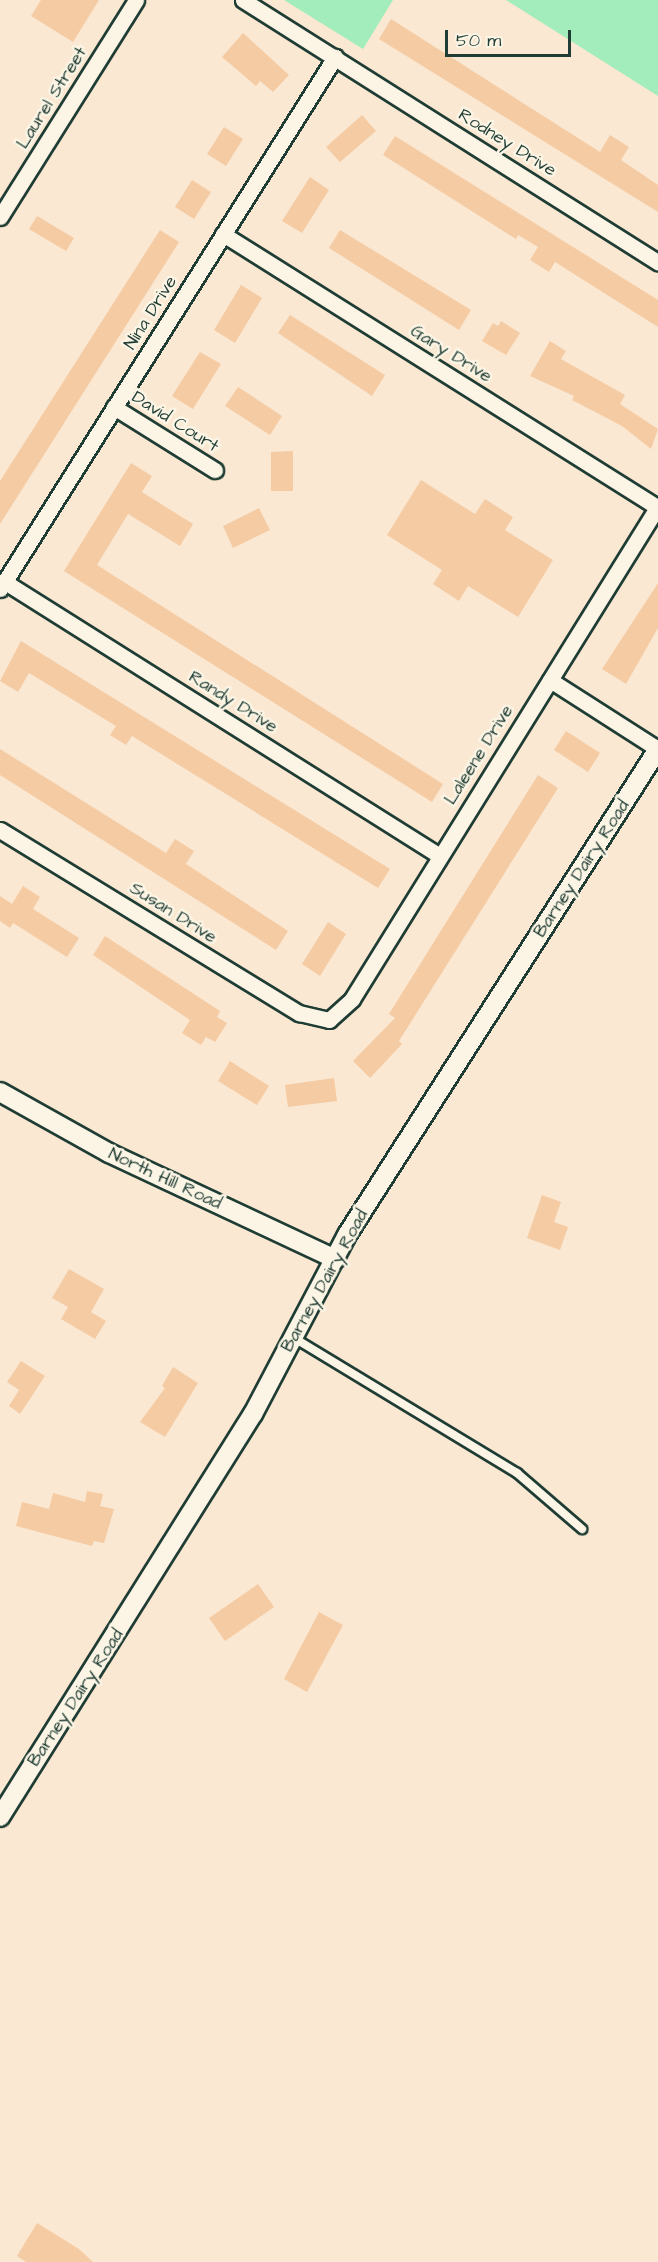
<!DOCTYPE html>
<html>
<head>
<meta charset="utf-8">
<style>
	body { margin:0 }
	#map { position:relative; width:658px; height:2262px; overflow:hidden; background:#fae8d2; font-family:"Architects Daughter",sans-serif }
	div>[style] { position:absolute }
	.green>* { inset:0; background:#a3ecbb }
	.building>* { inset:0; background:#f5cba4 }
	.roads { filter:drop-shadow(2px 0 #1f3d34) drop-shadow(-2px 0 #1f3d34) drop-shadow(0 2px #1f3d34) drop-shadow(0 -2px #1f3d34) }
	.service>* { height:8px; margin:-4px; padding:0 4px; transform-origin:4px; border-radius:4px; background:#fcf5e5 }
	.minor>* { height:15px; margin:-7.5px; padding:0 7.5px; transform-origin:7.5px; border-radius:7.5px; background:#fcf5e5 }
	.tertiary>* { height:18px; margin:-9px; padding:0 9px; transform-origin:9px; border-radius:9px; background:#fcf5e5 }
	span { translate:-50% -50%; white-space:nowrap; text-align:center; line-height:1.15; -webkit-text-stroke:5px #fcf5e5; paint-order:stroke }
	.street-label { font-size:18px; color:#1f3d34 }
	.scale { position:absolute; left:445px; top:30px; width:126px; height:27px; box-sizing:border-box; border:3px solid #1f3d34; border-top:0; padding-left:8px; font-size:18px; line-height:21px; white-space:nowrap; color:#1f3d34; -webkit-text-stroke:4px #fcf5e5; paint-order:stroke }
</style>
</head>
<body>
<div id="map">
	<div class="green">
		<div style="clip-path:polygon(284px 0,393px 0,363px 49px)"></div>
		<div style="clip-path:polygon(506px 0,658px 0,658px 96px)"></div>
	</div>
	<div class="building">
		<div style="clip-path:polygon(41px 0,99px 0,73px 42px,31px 16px)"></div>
		<div style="clip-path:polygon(391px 19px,600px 152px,610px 135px,629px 147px,621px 160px,658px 185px,658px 212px,379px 39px)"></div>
		<div style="clip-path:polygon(243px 33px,289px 75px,273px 92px,260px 81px,256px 86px,222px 57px)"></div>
		<div style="clip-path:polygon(362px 115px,376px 131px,340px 162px,326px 147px)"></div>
		<div style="clip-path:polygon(224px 127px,243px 139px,226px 166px,207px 154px)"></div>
		<div style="clip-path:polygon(395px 136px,658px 300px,658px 327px,555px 262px,549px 272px,530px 260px,538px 247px,518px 235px,516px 239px,383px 155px)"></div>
		<div style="clip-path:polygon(310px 177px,329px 190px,302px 233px,282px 221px)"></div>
		<div style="clip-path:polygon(192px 180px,211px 192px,194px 219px,175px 207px)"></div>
		<div style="clip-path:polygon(37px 216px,74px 238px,66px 251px,29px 229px)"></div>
		<div style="clip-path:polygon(160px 230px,179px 242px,0 524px,0 481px)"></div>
		<div style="clip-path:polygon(340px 230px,471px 310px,459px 330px,329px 248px)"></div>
		<div style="clip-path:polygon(241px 285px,262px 298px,235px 343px,214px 330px)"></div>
		<div style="clip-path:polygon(290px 315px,385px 375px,372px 396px,278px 333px)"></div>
		<div style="clip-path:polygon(501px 321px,520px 333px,506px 355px,482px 341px,493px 323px,498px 326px)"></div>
		<div style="clip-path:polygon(550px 341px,566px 351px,561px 359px,625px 395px,620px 404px,658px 429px,651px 449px,622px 426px,572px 400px,574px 396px,530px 376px)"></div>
		<div style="clip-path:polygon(200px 352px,221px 364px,193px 409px,172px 396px)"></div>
		<div style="clip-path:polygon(238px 387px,282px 416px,270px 435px,225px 406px)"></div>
		<div style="clip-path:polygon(293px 451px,293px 491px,271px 491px,271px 452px)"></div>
		<div style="clip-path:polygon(131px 463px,152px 476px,142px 492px,193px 524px,180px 546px,128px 514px,97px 565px,443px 784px,432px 802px,64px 571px)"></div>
		<div style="clip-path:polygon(421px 480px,475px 514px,485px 499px,513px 517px,505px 530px,553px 560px,518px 617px,468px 586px,459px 601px,433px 584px,442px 570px,387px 535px)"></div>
		<div style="clip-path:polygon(259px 508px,270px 530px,233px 548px,223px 526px)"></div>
		<div style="clip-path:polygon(658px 583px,658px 628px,626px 684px,602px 669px)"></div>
		<div style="clip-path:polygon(21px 641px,390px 869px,378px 888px,132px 736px,126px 745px,110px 735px,116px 726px,29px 673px,18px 692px,0 681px)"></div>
		<div style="clip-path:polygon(566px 731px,600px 753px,588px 772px,554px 750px)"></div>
		<div style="clip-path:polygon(0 749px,166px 853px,175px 839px,194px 851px,186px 864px,288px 931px,276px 950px,0 775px)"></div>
		<div style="clip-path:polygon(538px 775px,558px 788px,399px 1041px,402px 1044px,370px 1078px,353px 1061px,395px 1018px,389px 1014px)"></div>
		<div style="clip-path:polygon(23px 886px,40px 897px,33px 909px,79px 938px,67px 957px,13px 923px,10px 928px,0 921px,0 896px,12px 904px)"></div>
		<div style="clip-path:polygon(328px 922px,346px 934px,320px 976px,302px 964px)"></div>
		<div style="clip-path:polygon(105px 936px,220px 1011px,217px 1017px,227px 1023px,215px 1042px,206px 1037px,201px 1045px,182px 1033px,190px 1020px,93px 955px)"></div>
		<div style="clip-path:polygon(230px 1061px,269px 1086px,257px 1105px,218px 1081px)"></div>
		<div style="clip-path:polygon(334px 1078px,337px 1101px,288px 1107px,285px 1085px)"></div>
		<div style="clip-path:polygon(542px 1195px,561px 1202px,554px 1222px,568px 1227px,560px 1250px,527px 1238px)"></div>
		<div style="clip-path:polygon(69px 1269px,104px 1289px,91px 1312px,106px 1321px,95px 1339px,61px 1319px,68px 1307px,52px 1298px)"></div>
		<div style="clip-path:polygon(21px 1361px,45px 1376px,20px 1414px,9px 1406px,19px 1390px,7px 1382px)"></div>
		<div style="clip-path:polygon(173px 1367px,198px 1383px,165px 1437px,140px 1422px,165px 1388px,162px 1386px)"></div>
		<div style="clip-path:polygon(87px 1491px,103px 1494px,100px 1506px,114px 1509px,104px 1543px,94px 1541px,92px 1546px,16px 1526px,22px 1502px,49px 1509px,53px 1493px,85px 1502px)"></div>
		<div style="clip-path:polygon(258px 1584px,274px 1607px,225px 1641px,209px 1618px)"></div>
		<div style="clip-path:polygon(319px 1612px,343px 1625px,307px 1692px,284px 1679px)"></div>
		<div style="clip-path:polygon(37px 2223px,79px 2249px,93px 2262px,26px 2262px,17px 2256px)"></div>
	</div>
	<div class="roads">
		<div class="service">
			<div style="left:294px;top:1338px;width:261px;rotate:31.2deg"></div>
			<div style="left:517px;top:1473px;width:86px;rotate:40.7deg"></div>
		</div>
		<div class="minor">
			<div style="left:243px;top:0;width:491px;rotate:32.3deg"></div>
			<div style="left:0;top:217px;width:256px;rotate:-57.9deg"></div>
			<div style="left:223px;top:234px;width:513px;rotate:32.17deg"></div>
			<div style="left:114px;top:407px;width:119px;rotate:32deg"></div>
			<div style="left:5px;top:582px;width:514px;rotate:32.21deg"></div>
			<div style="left:0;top:589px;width:629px;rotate:-57.8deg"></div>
			<div style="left:550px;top:680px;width:128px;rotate:32.6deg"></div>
			<div style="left:0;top:830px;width:351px;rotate:31.5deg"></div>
			<div style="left:299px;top:1013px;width:31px;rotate:13deg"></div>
			<div style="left:329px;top:1020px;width:31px;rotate:-42deg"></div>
			<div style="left:352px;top:999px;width:580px;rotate:-58.17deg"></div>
		</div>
		<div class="tertiary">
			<div style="left:0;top:1092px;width:125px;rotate:29.2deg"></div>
			<div style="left:109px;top:1153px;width:250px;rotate:25.1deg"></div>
			<div style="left:0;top:1817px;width:476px;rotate:-57.9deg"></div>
			<div style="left:253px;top:1414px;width:202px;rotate:-62.3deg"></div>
			<div style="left:347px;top:1235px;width:577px;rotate:-57.38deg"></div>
		</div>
	</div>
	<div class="street-label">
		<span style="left:52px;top:98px;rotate:-58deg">Laurel Street</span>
		<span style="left:507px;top:143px;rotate:32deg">Rodney Drive</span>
		<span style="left:151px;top:313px;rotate:-58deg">Nina Drive</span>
		<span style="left:451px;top:354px;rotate:32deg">Gary Drive</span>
		<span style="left:175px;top:422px;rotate:32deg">David Court</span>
		<span style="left:233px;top:702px;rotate:32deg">Randy Drive</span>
		<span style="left:479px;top:755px;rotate:-58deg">Laleene Drive</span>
		<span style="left:582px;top:869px;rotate:-57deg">Barney Dairy Road</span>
		<span style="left:173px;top:913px;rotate:32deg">Susan Drive</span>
		<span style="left:165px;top:1179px;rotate:25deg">North Hill Road</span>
		<span style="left:325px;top:1281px;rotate:-61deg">Barney Dairy Road</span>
		<span style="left:76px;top:1698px;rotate:-57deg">Barney Dairy Road</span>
	</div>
	<div class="scale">50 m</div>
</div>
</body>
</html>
